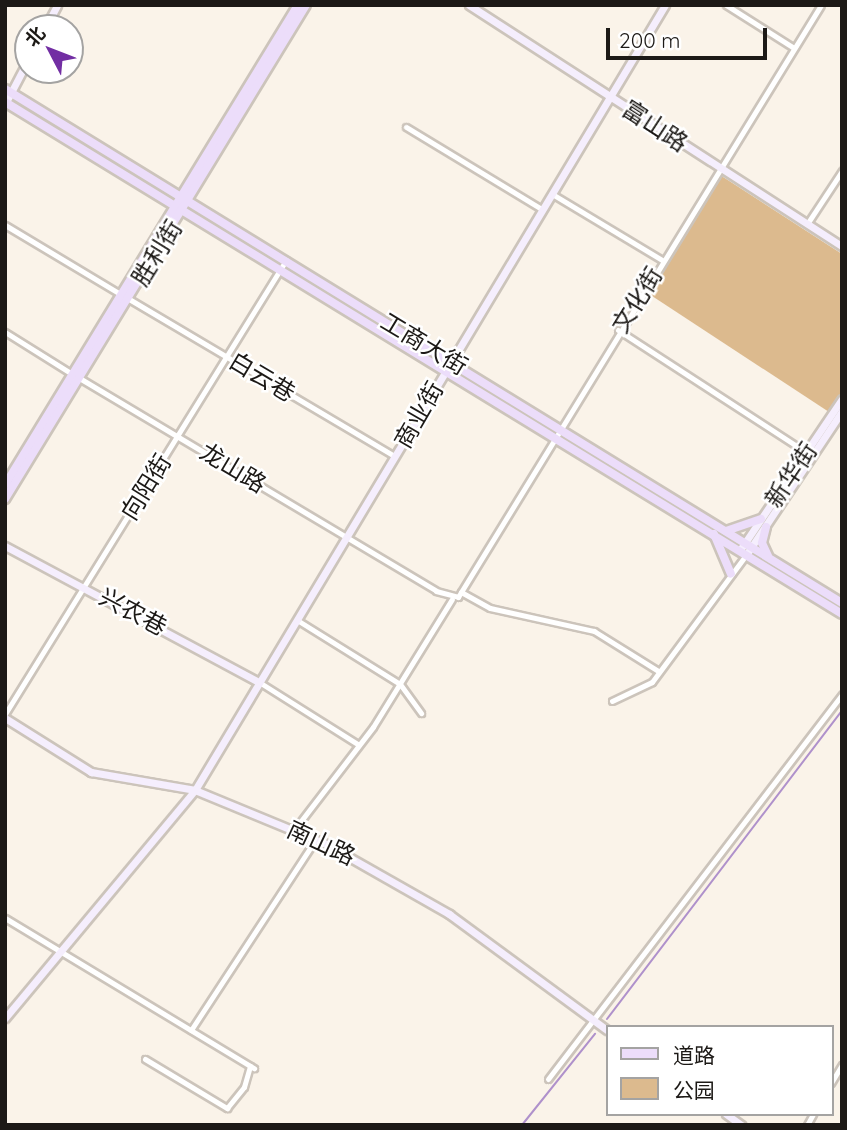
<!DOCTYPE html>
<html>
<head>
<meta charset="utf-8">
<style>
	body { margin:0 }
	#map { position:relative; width:847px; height:1130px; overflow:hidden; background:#faf3e9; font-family:Quicksand,"Noto Sans SC",sans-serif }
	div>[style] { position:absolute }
	.green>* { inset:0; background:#dcba8e }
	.stream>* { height:2px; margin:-1px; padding:0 1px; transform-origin:1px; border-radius:1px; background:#af91cb }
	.roads { filter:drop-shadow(2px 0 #ccc4bb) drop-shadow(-2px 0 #ccc4bb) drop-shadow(0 2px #ccc4bb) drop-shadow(0 -2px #ccc4bb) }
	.street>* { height:5px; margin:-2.5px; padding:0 2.5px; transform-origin:2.5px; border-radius:2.5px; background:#fff }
	.secondary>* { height:7px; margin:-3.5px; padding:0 3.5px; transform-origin:3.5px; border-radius:3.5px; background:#f5eefd }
	.primary>* { height:8px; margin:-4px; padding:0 4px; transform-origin:4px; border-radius:4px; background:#ecddfa }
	span { translate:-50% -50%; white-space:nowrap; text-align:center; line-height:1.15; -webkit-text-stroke:5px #fff; paint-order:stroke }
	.street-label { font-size:24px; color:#1c1916 }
	.frame { position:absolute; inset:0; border:7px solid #1c1916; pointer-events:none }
	.legend { position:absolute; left:606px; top:1025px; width:228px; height:91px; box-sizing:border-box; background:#fff; border:2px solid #a4a3a2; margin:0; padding:9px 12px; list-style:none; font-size:21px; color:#1c1916 }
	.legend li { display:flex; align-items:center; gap:14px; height:35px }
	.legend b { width:35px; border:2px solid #a4a3a2 }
	.north { position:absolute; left:14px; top:14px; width:70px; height:70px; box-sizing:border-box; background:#fff; border:2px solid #a4a3a2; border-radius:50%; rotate:312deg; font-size:19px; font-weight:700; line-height:28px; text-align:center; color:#1c1916 }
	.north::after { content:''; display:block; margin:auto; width:24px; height:32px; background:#722ea3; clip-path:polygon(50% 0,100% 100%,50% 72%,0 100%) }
	.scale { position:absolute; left:606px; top:28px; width:161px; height:32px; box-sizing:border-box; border:4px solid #1c1916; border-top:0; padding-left:9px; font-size:21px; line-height:24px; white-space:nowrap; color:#1c1916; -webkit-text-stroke:5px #fff; paint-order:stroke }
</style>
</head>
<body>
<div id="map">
	<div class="green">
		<div style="clip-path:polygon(720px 175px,842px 254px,842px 393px,829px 412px,649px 294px)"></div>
	</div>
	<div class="stream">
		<div style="left:607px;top:1019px;width:388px;rotate:-52.7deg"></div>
		<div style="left:522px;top:1125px;width:117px;rotate:-51.3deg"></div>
	</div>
	<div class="roads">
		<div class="street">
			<div style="left:726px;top:5px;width:80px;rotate:32.3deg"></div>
			<div style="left:406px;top:127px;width:160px;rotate:31.2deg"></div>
			<div style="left:552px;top:194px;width:128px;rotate:31deg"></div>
			<div style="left:807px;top:224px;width:64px;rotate:-56.6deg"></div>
			<div style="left:5px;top:225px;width:136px;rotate:30.9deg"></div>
			<div style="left:129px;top:299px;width:309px;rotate:30.6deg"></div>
			<div style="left:618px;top:330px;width:224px;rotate:33deg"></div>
			<div style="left:5px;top:332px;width:79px;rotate:32.1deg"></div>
			<div style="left:81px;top:379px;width:413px;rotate:30.8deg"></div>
			<div style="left:436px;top:591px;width:23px;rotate:15deg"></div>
			<div style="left:458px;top:597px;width:694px;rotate:-58.48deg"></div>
			<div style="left:461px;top:592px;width:33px;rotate:29deg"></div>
			<div style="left:490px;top:608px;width:107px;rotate:12.5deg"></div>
			<div style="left:594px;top:631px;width:75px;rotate:32deg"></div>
			<div style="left:297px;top:620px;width:121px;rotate:31.9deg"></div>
			<div style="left:400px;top:684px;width:36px;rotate:54deg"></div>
			<div style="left:259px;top:682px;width:118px;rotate:32.2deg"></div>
			<div style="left:612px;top:701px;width:44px;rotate:-25.4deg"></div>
			<div style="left:652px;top:682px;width:158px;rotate:-53.5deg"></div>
			<div style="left:5px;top:714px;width:534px;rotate:-58.24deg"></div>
			<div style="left:294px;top:830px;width:130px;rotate:-52.5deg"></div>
			<div style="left:373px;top:727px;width:150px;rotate:-58.3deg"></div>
			<div style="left:5px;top:918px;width:291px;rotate:31.1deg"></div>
			<div style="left:191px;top:1030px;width:228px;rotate:-56.8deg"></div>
			<div style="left:145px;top:1059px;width:96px;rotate:30.9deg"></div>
			<div style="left:227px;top:1108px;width:27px;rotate:-51deg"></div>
			<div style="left:244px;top:1087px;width:22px;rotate:-74deg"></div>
			<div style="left:548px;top:1079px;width:484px;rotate:-52.6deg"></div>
			<div style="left:831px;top:1083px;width:21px;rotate:-59deg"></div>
			<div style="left:807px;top:1125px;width:13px;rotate:-61deg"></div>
		</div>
		<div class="secondary">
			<div style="left:469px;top:5px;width:444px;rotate:32.9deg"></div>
			<div style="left:45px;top:28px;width:26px;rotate:-62deg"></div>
			<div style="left:5px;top:104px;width:50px;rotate:-62.4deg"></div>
			<div style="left:5px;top:546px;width:288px;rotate:28.2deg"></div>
			<div style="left:740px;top:550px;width:182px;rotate:-56deg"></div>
			<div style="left:746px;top:555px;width:173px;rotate:-56.3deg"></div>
			<div style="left:5px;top:718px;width:102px;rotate:32.1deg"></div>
			<div style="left:91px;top:772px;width:106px;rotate:9.8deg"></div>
			<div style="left:195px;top:790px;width:142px;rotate:22.4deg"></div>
			<div style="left:326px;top:844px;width:142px;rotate:29.6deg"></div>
			<div style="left:449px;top:914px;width:196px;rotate:36.3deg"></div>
			<div style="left:5px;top:1018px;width:297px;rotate:-50.2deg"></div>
			<div style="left:195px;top:790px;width:915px;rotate:-59.09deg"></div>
			<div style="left:726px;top:1114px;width:19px;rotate:36deg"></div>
		</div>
		<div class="primary">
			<div style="left:5px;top:89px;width:982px;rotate:31.55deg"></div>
			<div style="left:5px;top:102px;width:981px;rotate:31.45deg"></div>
			<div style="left:5px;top:485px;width:562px;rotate:-58.6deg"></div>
			<div style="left:5px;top:499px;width:578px;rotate:-58.65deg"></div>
			<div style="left:766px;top:527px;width:16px;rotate:104deg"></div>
			<div style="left:762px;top:543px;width:14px;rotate:65deg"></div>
			<div style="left:726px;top:531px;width:37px;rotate:-19deg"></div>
			<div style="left:714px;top:534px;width:43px;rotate:67deg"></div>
		</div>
	</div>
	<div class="street-label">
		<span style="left:655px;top:126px;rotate:33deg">富山路</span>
		<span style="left:157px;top:253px;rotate:-58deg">胜利街</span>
		<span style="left:637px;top:300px;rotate:-58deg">文化街</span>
		<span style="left:424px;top:344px;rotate:31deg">工商大街</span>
		<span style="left:262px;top:377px;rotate:31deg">白云巷</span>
		<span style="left:419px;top:415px;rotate:-60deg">商业街</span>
		<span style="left:233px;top:468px;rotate:31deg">龙山路</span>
		<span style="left:791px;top:475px;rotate:-56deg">新华街</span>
		<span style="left:146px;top:487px;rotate:-58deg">向阳街</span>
		<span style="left:133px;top:612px;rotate:28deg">兴农巷</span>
		<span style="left:321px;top:843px;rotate:25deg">南山路</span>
	</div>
	<div class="frame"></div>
	<ul class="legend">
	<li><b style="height:9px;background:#ecddfa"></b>道路</li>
	<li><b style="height:19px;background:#dcba8e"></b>公园</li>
	</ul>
	<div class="north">北</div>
	<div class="scale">200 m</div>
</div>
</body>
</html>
